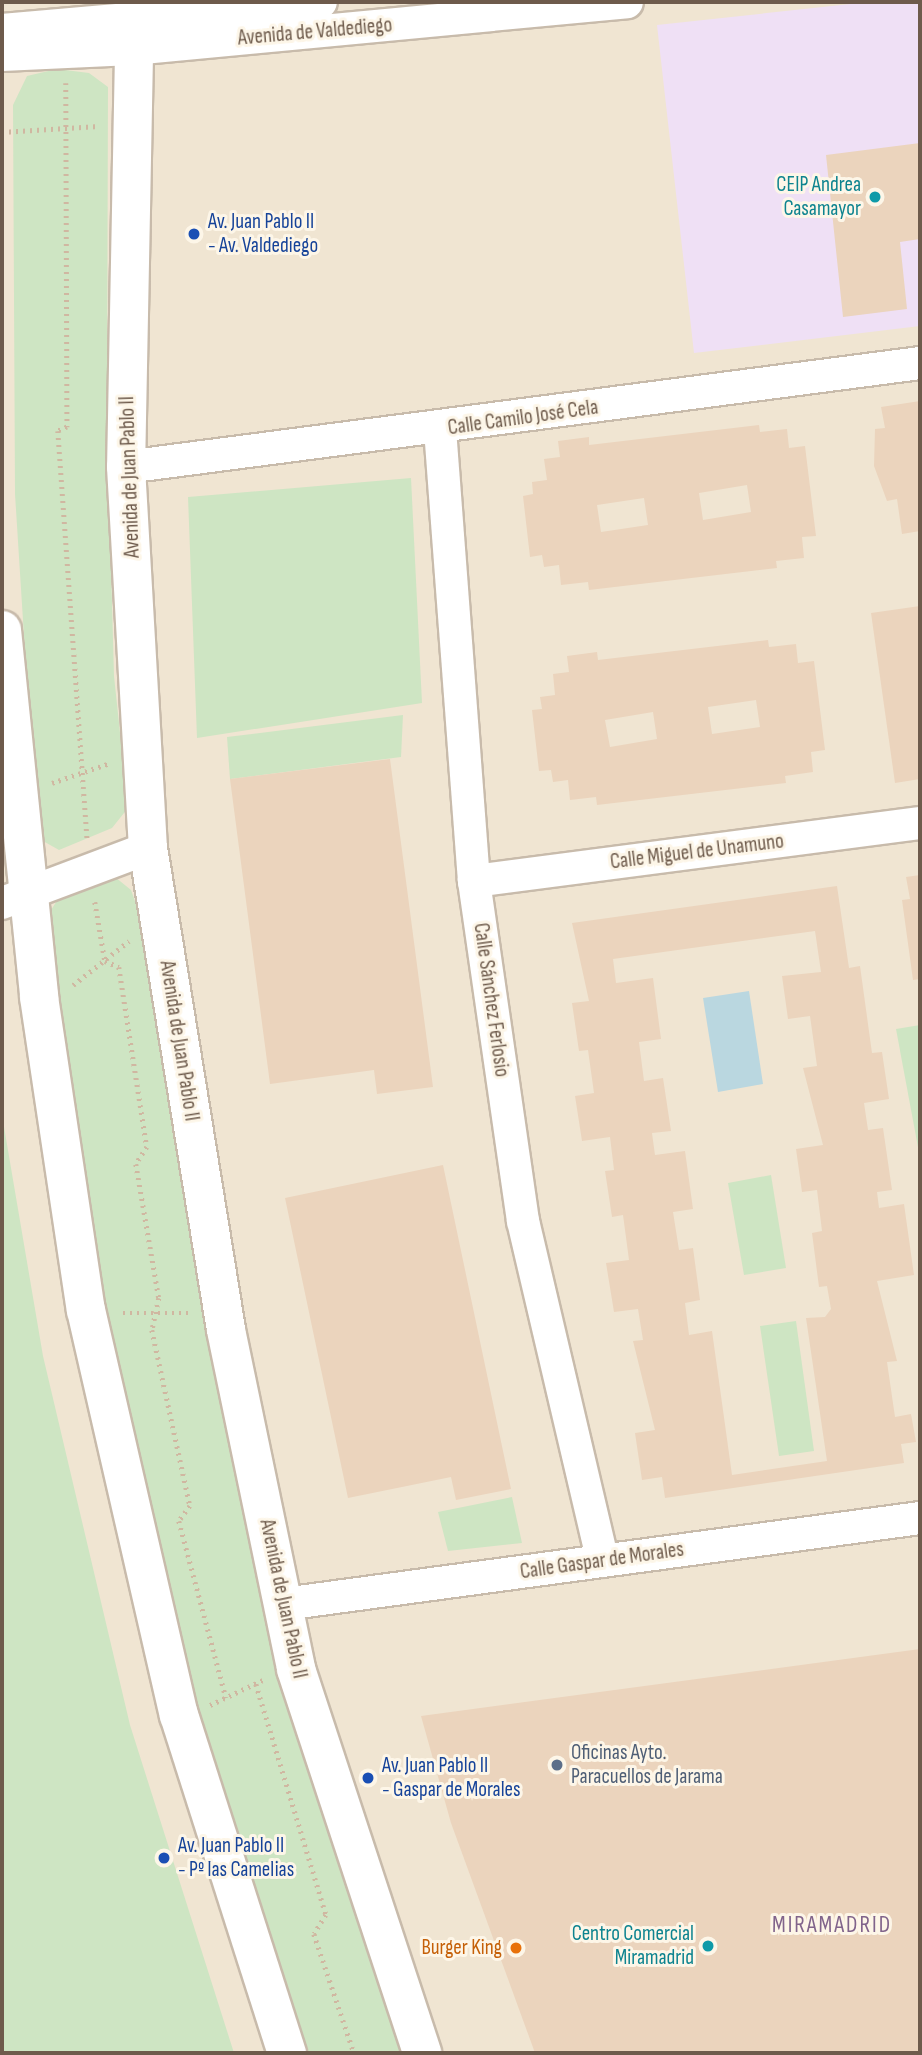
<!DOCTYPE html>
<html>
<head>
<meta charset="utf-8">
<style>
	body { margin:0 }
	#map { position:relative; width:922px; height:2055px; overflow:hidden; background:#f9f2e3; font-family:"Sofia Sans Condensed",sans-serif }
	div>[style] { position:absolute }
	.residential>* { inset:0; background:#f0e5d2 }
	.education>* { inset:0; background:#efe0f5 }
	.green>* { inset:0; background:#cee5c3 }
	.water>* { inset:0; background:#bad7e0 }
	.building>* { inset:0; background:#ebd4bd }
	.path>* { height:4.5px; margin-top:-2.25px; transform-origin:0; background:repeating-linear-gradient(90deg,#d0b7a1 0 2px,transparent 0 7px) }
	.roads { filter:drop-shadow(2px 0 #c8bbab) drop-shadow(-2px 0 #c8bbab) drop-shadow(0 2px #c8bbab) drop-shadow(0 -2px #c8bbab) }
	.street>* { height:32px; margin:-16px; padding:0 16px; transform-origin:16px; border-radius:16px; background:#fff }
	.secondary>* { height:38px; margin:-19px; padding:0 19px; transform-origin:19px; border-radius:19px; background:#fff }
	.dots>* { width:19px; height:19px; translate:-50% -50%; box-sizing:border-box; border:4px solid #fdf6e8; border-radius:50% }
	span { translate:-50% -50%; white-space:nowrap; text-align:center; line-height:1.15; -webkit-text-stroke:6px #fdf6e8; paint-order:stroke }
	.street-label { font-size:21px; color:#6e5b4c }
	.culture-label { font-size:21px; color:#0d838f }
	.right { translate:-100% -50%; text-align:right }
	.transit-label { font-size:21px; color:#164399 }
	.left { translate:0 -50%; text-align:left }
	.service-label { font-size:21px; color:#4e5e75 }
	.food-label { font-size:21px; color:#c56008 }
	.neighbourhood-label { font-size:23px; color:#81648b; letter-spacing:2px }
	.frame { position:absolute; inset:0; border:4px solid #6e5b4c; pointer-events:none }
</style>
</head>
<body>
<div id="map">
	<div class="residential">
		<div style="clip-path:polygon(2px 2px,920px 2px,920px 2053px,2px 2053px)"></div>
	</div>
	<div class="education">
		<div style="clip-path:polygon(869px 2px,920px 2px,920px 326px,694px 353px,657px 25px)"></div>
	</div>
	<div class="green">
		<div style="clip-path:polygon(57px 69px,89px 73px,108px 87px,107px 419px,114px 676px,128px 808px,112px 828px,59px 850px,43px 841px,36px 826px,15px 494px,13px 105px,27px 76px)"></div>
		<div style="clip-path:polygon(411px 478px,422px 703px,197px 738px,188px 497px)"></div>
		<div style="clip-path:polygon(403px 715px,401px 757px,230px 779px,227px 737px)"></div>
		<div style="clip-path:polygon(115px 877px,131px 890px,141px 918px,246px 1521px,338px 1857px,401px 2053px,301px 2053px,171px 1616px,105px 1313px,46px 918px,58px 899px)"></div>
		<div style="clip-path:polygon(920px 1025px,920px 1158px,896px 1029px)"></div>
		<div style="clip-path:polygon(2px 1115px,43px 1356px,130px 1725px,234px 2053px,2px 2053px)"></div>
		<div style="clip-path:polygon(771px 1175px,786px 1268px,744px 1275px,728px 1183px)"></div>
		<div style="clip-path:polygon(796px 1321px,814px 1451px,779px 1456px,760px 1326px)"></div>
		<div style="clip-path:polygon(512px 1497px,522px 1543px,448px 1551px,438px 1512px)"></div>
	</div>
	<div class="water">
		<div style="clip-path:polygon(749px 991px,763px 1084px,718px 1092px,703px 998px)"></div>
	</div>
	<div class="building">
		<div style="clip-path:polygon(920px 143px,920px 239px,900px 242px,907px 309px,843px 317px,826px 155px)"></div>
		<div style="clip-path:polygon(920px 401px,920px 531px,902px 534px,897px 499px,887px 501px,874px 466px,875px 429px,885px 428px,881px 407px)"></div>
		<div style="clip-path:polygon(evenodd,759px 425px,760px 432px,787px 429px,789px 448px,805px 446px,816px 536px,802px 537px,804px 558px,776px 561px,777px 568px,589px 590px,588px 582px,561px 585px,559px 565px,544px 567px,542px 555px,530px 557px,523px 496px,533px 494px,532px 482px,547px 480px,544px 459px,560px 457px,558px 441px,589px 437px,589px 445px,759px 425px,747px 485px,751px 512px,703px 520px,699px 493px,747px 485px,759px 425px,644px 498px,648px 525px,601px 532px,597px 505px,644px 498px)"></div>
		<div style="clip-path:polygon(920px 606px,920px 779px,895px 783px,871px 613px)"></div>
		<div style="clip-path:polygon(evenodd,768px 640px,769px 647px,796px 644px,798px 663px,814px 661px,825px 750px,811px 752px,813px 772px,785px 776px,786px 783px,597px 805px,596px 797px,570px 800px,568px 780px,553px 782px,551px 770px,539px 771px,532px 710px,542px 709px,540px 697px,555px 695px,553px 674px,569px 672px,567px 656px,597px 652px,598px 660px,768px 640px,756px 700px,760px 727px,712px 734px,708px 707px,756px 700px,768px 640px,653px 712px,657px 739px,610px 747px,605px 720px,653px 712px)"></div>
		<div style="clip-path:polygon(390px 759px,433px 1087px,377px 1094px,374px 1070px,270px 1084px,230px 779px)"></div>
		<div style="clip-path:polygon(920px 875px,920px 979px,913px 980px,902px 900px,910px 899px,906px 877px)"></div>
		<div style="clip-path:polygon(evenodd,837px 886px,849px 968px,860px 966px,872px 1053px,882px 1052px,889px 1099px,864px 1103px,868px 1130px,883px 1128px,892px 1190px,877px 1192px,879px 1208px,904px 1204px,914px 1275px,877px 1281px,897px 1361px,887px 1362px,895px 1417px,911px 1414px,916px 1442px,901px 1444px,904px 1463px,665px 1498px,662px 1477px,642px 1480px,635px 1433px,655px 1430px,633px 1341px,643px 1340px,638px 1309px,614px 1312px,606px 1263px,629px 1260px,623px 1215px,612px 1217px,605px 1171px,614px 1170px,610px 1137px,582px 1141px,575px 1096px,594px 1093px,588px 1050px,579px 1051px,572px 1003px,589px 1001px,572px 923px,837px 886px,815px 931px,821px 972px,782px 976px,788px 1019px,810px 1016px,817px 1066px,803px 1068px,823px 1145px,796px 1149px,802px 1192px,817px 1190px,822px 1231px,812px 1233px,819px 1287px,827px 1286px,831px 1309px,825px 1317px,806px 1318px,827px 1461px,732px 1475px,712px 1331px,689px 1335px,685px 1303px,700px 1300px,693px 1248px,679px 1250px,673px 1212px,693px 1209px,685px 1151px,655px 1155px,652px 1133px,671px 1131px,663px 1078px,644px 1081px,639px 1042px,661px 1039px,653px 978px,616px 983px,613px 959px,815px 931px)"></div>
		<div style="clip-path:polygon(443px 1165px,511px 1489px,456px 1500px,451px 1477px,348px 1498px,285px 1198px)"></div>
		<div style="clip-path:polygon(920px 1649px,920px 2053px,535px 2053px,451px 1823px,421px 1716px)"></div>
	</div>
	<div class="path">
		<div style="left:66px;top:83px;width:344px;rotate:89.8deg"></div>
		<div style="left:67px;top:427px;width:10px;rotate:156deg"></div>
		<div style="left:58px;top:431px;width:408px;rotate:85.9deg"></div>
		<div style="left:2px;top:132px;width:97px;rotate:-3.5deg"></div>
		<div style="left:52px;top:783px;width:61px;rotate:-19deg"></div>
		<div style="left:95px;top:902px;width:60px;rotate:80.4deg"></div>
		<div style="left:105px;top:961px;width:15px;rotate:23deg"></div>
		<div style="left:119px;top:967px;width:182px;rotate:81.2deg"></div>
		<div style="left:147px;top:1147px;width:20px;rotate:123deg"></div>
		<div style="left:136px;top:1164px;width:136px;rotate:80.3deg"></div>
		<div style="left:159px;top:1298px;width:33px;rotate:102deg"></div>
		<div style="left:152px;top:1330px;width:180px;rotate:77.8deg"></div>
		<div style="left:190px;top:1506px;width:19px;rotate:126deg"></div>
		<div style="left:179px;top:1521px;width:183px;rotate:75.1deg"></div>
		<div style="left:73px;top:985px;width:71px;rotate:-38.2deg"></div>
		<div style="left:123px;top:1313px;width:65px"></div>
		<div style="left:256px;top:1684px;width:241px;rotate:73.1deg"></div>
		<div style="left:326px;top:1915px;width:22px;rotate:122deg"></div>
		<div style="left:314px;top:1934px;width:126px;rotate:71.4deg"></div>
		<div style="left:210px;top:1705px;width:61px;rotate:-25.3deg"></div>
	</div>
	<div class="roads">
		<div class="street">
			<div style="left:2px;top:30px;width:320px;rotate:-5deg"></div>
			<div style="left:2px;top:55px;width:130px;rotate:-2.6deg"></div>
			<div style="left:132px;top:49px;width:497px;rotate:-5.4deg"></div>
			<div style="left:440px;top:429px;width:453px;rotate:85.7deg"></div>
			<div style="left:474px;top:881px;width:344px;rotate:81.8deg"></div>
			<div style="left:523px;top:1221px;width:349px;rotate:76.8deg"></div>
			<div style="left:126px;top:467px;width:801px;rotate:-7.46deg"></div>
			<div style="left:474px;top:881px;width:450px;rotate:-7.4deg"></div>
			<div style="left:2px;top:903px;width:156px;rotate:-20.6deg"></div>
			<div style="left:284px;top:1604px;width:642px;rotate:-7.7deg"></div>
		</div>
		<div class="secondary">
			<div style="left:135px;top:2px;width:465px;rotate:91.1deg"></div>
			<div style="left:126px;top:467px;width:382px;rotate:86.7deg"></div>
			<div style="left:148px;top:848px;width:488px;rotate:80.8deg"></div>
			<div style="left:226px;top:1330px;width:346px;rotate:78.3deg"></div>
			<div style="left:296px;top:1669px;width:404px;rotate:71.8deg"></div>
			<div style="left:2px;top:630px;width:369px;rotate:84.2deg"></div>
			<div style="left:39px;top:997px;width:317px;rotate:81.5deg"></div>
			<div style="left:86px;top:1310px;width:416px;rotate:77.1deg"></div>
			<div style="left:179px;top:1715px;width:355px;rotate:72.3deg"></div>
		</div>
	</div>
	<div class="dots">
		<div style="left:875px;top:197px;background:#0f9aa8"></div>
		<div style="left:194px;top:234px;background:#1a4fb4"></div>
		<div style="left:557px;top:1765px;background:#5c6f8a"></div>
		<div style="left:368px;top:1778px;background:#1a4fb4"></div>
		<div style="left:164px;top:1858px;background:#1a4fb4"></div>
		<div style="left:708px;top:1946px;background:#0f9aa8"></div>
		<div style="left:516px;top:1948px;background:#e8710a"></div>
	</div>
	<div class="street-label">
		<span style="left:315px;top:32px;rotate:-5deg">Avenida de Valdediego</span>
		<span style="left:523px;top:418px;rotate:-8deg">Calle Camilo José Cela</span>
		<span style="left:130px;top:477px;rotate:-92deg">Avenida de Juan Pablo II</span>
		<span style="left:697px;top:852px;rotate:-7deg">Calle Miguel de Unamuno</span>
		<span style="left:491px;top:1000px;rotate:82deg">Calle Sánchez Ferlosio</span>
		<span style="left:179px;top:1041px;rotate:81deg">Avenida de Juan Pablo II</span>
		<span style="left:602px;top:1561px;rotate:-8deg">Calle Gaspar de Morales</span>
		<span style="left:283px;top:1599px;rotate:78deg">Avenida de Juan Pablo II</span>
	</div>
	<div class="culture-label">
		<span class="right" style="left:861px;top:197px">CEIP Andrea<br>Casamayor</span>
		<span class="right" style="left:694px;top:1946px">Centro Comercial<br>Miramadrid</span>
	</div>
	<div class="transit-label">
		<span class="left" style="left:208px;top:234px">Av. Juan Pablo II<br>- Av. Valdediego</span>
		<span class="left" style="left:382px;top:1778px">Av. Juan Pablo II<br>- Gaspar de Morales</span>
		<span class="left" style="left:178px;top:1858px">Av. Juan Pablo II<br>- Pº las Camelias</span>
	</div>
	<div class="service-label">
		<span class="left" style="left:571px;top:1765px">Oficinas Ayto.<br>Paracuellos de Jarama</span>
	</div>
	<div class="food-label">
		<span class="right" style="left:502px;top:1948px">Burger King</span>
	</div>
	<div class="neighbourhood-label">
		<span style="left:832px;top:1925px">MIRAMADRID</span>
	</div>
	<div class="frame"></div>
</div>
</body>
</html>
